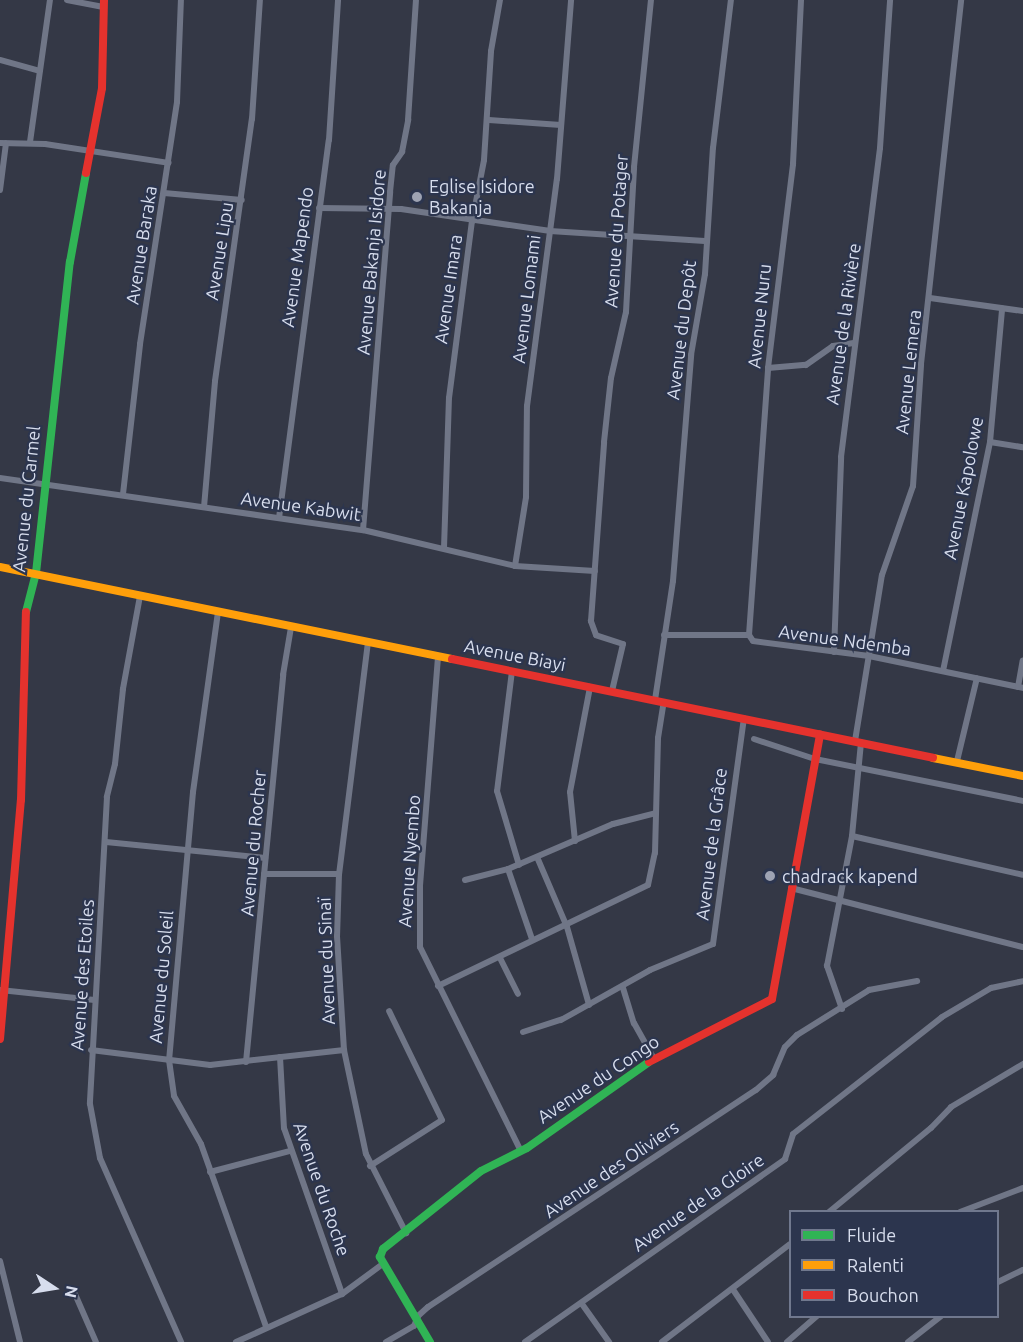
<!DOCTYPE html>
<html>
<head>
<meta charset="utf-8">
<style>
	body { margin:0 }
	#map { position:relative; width:1023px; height:1342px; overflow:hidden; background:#343846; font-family:Ubuntu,sans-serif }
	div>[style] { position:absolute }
	.street>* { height:6px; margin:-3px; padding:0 3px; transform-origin:3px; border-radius:3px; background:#707687 }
	.fast>* { height:8px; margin:-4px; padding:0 4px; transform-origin:4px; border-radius:4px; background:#30b455 }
	.slow>* { height:8px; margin:-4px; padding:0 4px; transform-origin:4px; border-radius:4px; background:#ff9f0a }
	.jam>* { height:8px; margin:-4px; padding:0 4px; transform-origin:4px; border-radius:4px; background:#e5322d }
	.dots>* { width:16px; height:16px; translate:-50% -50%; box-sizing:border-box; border:3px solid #2c354e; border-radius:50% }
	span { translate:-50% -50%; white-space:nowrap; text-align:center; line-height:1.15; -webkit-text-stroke:4.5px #2c354e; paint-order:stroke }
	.poi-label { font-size:18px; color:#d7dded }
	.left { translate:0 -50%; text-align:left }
	.street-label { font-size:18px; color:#d7dded }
	.legend { position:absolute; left:789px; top:1210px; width:210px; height:108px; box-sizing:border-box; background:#2c354e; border:2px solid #70788e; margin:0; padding:8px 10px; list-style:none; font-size:18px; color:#d7dded }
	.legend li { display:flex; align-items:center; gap:12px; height:30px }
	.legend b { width:30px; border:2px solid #70788e }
	.north { position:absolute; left:24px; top:1258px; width:60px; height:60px; -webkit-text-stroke:4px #2c354e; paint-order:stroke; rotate:102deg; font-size:16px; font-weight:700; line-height:24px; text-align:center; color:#d7dded }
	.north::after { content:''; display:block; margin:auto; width:21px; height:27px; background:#d7dded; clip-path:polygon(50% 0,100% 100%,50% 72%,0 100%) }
</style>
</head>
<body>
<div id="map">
	<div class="street">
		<div style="left:67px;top:0;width:37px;rotate:11deg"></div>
		<div style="left:0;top:60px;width:41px;rotate:15.4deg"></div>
		<div style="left:489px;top:120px;width:72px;rotate:4deg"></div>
		<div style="left:30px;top:142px;width:143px;rotate:-82deg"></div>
		<div style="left:0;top:143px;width:45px;rotate:1.3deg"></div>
		<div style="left:45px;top:144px;width:125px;rotate:8.7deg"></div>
		<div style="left:0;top:190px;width:47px;rotate:-82.7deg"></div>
		<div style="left:164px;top:193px;width:78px;rotate:5.1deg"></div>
		<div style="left:319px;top:208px;width:82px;rotate:0.7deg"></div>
		<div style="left:401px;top:209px;width:151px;rotate:8.4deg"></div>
		<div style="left:550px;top:231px;width:155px;rotate:3.7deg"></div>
		<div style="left:930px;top:298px;width:94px;rotate:8deg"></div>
		<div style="left:768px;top:368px;width:38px;rotate:-5deg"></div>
		<div style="left:806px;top:365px;width:33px;rotate:-35deg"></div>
		<div style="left:833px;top:346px;width:21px;rotate:-8deg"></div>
		<div style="left:990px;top:442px;width:33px;rotate:9deg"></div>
		<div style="left:0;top:478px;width:367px;rotate:8.2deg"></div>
		<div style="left:363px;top:530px;width:156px;rotate:13.3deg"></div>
		<div style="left:515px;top:566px;width:80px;rotate:3.6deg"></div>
		<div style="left:123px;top:494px;width:151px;rotate:-83.5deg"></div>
		<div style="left:140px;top:344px;width:245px;rotate:-81.3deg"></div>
		<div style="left:177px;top:102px;width:102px;rotate:-87.8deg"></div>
		<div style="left:204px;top:507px;width:126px;rotate:-85deg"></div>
		<div style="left:215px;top:381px;width:265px;rotate:-82deg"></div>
		<div style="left:252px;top:119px;width:119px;rotate:-86.2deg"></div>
		<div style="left:279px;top:518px;width:381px;rotate:-82.5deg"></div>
		<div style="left:329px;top:140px;width:140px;rotate:-86.3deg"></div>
		<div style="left:363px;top:530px;width:339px;rotate:-85.4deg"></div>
		<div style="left:390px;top:192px;width:27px;rotate:-84deg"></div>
		<div style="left:393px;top:165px;width:16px;rotate:-55deg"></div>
		<div style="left:402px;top:152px;width:33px;rotate:-79deg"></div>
		<div style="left:408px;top:120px;width:120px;rotate:-86.2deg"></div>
		<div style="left:444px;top:548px;width:150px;rotate:-88.1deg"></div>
		<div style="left:449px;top:398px;width:177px;rotate:-82.6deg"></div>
		<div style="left:472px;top:222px;width:63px;rotate:-79deg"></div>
		<div style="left:484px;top:160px;width:109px;rotate:-86.3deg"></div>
		<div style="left:491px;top:51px;width:52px;rotate:-80deg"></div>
		<div style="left:515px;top:566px;width:70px;rotate:-80.9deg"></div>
		<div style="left:526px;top:497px;width:91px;rotate:-89.4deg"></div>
		<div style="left:527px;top:406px;width:229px;rotate:-82.5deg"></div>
		<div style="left:557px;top:179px;width:180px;rotate:-85.5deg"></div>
		<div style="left:140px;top:596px;width:95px;rotate:100.4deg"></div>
		<div style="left:123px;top:689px;width:75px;rotate:96.1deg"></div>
		<div style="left:115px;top:764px;width:34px;rotate:104deg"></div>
		<div style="left:107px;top:797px;width:307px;rotate:93.2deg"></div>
		<div style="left:90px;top:1104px;width:55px;rotate:79.5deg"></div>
		<div style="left:100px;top:1158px;width:201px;rotate:66.2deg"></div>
		<div style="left:218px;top:612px;width:182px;rotate:97.9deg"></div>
		<div style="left:193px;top:792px;width:269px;rotate:95.1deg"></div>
		<div style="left:169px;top:1060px;width:36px;rotate:82deg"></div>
		<div style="left:174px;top:1096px;width:55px;rotate:60.6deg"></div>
		<div style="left:201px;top:1144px;width:194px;rotate:70.4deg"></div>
		<div style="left:664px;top:635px;width:85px"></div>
		<div style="left:749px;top:635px;width:268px;rotate:-85.9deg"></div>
		<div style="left:768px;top:368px;width:206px;rotate:-83deg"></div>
		<div style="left:793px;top:164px;width:164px;rotate:-87.2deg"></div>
		<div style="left:749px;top:635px;width:7px;rotate:56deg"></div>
		<div style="left:753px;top:641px;width:117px;rotate:7.4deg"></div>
		<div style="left:869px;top:656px;width:157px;rotate:11.7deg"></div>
		<div style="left:368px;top:642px;width:234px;rotate:97.1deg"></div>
		<div style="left:339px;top:874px;width:62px;rotate:91.8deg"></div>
		<div style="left:337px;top:936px;width:114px;rotate:86.5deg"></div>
		<div style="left:344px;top:1050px;width:106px;rotate:78.1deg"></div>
		<div style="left:366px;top:1154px;width:89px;rotate:63.1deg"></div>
		<div style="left:834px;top:652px;width:195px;rotate:-87.9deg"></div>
		<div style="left:841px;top:457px;width:311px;rotate:-82.8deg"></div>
		<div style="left:880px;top:148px;width:148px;rotate:-86.1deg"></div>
		<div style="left:438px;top:657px;width:231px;rotate:94.5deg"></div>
		<div style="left:420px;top:887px;width:60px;rotate:90deg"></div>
		<div style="left:420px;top:947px;width:228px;rotate:63.7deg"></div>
		<div style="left:512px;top:671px;width:121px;rotate:97.1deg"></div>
		<div style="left:497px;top:791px;width:77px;rotate:73.4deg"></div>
		<div style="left:943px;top:671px;width:234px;rotate:-78.4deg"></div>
		<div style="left:990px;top:442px;width:134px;rotate:-84.8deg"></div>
		<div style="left:1018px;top:687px;width:27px;rotate:-80deg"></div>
		<div style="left:612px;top:691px;width:48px;rotate:-76.8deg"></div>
		<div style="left:623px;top:644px;width:28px;rotate:-162deg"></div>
		<div style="left:596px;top:635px;width:15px;rotate:-110deg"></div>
		<div style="left:591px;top:621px;width:179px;rotate:-85.8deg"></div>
		<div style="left:604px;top:442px;width:64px;rotate:-83.8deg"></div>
		<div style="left:611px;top:378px;width:68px;rotate:-77.2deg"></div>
		<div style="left:626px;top:312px;width:145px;rotate:-86.8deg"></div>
		<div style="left:634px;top:167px;width:168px;rotate:-84.2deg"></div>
		<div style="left:655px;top:700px;width:120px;rotate:-81.4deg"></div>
		<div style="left:673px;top:581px;width:227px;rotate:-85.4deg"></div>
		<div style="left:691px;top:355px;width:82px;rotate:-80.2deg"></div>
		<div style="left:705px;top:274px;width:126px;rotate:-86.4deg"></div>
		<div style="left:713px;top:148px;width:149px;rotate:-83.1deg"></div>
		<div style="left:754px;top:739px;width:64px;rotate:18.2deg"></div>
		<div style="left:815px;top:759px;width:212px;rotate:11.4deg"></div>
		<div style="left:855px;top:741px;width:168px;rotate:-80.8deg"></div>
		<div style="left:882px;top:575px;width:94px;rotate:-70.8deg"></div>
		<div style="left:913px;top:486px;width:122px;rotate:-86.2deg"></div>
		<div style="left:921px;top:364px;width:366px;rotate:-83.7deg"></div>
		<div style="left:957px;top:761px;width:85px;rotate:-76.5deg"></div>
		<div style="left:852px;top:836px;width:175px;rotate:12.8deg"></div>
		<div style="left:575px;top:841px;width:49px;rotate:-95.8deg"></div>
		<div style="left:570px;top:792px;width:107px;rotate:-79.2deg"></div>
		<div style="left:106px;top:842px;width:160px;rotate:5.7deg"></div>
		<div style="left:537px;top:857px;width:76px;rotate:66.8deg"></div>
		<div style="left:567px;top:927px;width:81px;rotate:74.2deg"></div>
		<div style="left:508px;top:869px;width:74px;rotate:71.1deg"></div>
		<div style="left:264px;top:874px;width:75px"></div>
		<div style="left:465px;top:880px;width:44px;rotate:-14.3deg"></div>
		<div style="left:508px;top:869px;width:114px;rotate:-23.2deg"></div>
		<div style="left:613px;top:824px;width:44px;rotate:-14.3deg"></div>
		<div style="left:791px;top:888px;width:239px;rotate:14.3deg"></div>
		<div style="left:500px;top:958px;width:40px;rotate:63.4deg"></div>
		<div style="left:438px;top:986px;width:233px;rotate:-25.7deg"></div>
		<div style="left:648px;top:885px;width:33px;rotate:-78deg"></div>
		<div style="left:655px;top:853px;width:115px;rotate:-88.5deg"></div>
		<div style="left:658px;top:738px;width:36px;rotate:-81deg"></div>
		<div style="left:623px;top:988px;width:37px;rotate:73deg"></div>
		<div style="left:634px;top:1023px;width:41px;rotate:60.9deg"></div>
		<div style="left:0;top:990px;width:95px;rotate:6.1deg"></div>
		<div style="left:842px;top:1009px;width:46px;rotate:-109.2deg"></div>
		<div style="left:827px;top:966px;width:132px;rotate:-79.1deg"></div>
		<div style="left:852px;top:836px;width:94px;rotate:-84.5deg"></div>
		<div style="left:523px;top:1032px;width:40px;rotate:-18deg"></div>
		<div style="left:561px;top:1020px;width:102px;rotate:-29.3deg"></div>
		<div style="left:650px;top:970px;width:68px;rotate:-22.4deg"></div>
		<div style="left:713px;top:944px;width:228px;rotate:-82.2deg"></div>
		<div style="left:91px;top:1050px;width:120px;rotate:7.2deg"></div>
		<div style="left:210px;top:1065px;width:135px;rotate:-6.4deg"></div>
		<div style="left:280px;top:1057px;width:71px;rotate:86.8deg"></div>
		<div style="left:284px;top:1128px;width:176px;rotate:70.7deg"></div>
		<div style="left:246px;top:1062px;width:389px;rotate:-84.5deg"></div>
		<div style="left:283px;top:675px;width:49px;rotate:-80.5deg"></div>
		<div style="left:370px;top:1166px;width:85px;rotate:-32.6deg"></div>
		<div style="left:442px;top:1120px;width:121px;rotate:-115.9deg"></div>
		<div style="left:210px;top:1172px;width:83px;rotate:-14.7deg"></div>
		<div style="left:829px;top:1212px;width:132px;rotate:-39.5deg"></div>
		<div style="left:931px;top:1128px;width:29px;rotate:-46deg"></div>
		<div style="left:951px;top:1107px;width:84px;rotate:-30.8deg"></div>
		<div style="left:960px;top:1212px;width:67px;rotate:-20.9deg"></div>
		<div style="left:0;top:1261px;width:83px;rotate:76.1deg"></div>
		<div style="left:998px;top:1282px;width:28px;rotate:-26deg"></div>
		<div style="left:734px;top:1291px;width:61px;rotate:56.3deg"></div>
		<div style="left:75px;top:1294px;width:52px;rotate:66.4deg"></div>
		<div style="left:582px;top:1304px;width:47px;rotate:54.6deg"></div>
		<div style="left:236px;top:1342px;width:116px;rotate:-24.4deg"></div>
		<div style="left:342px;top:1294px;width:52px;rotate:-36.4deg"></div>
		<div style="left:386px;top:1342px;width:32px;rotate:-30deg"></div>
		<div style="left:414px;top:1326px;width:11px;rotate:-68deg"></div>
		<div style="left:418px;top:1316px;width:13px;rotate:-42deg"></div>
		<div style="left:428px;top:1307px;width:393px;rotate:-33.5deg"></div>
		<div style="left:756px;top:1090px;width:23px;rotate:-41deg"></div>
		<div style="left:773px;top:1075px;width:30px;rotate:-67deg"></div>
		<div style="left:785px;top:1047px;width:17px;rotate:-45deg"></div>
		<div style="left:797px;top:1035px;width:85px;rotate:-32deg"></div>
		<div style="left:869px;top:990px;width:49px;rotate:-10.6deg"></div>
		<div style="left:525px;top:1342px;width:318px;rotate:-35.1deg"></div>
		<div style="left:785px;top:1159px;width:26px;rotate:-72deg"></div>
		<div style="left:793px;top:1134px;width:189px;rotate:-38.1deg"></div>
		<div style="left:942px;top:1017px;width:57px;rotate:-30.6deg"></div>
		<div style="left:991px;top:988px;width:33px;rotate:-12deg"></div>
		<div style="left:662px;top:1342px;width:161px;rotate:-37.4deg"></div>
		<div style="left:787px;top:1342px;width:40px;rotate:-41deg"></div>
		<div style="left:908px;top:1342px;width:42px;rotate:-38.2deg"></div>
	</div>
	<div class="fast">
		<div style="left:26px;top:612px;width:40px;rotate:-75.6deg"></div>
		<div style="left:36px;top:573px;width:313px;rotate:-83.8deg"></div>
		<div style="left:70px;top:262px;width:90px;rotate:-79.8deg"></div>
		<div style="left:430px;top:1342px;width:99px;rotate:-120.5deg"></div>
		<div style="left:380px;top:1257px;width:9px;rotate:-69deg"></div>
		<div style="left:383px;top:1249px;width:125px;rotate:-38.5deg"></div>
		<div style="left:481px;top:1171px;width:51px;rotate:-26.6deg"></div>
		<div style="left:527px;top:1148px;width:149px;rotate:-35.2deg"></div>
	</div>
	<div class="slow">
		<div style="left:0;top:567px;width:461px;rotate:11.5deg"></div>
		<div style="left:933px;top:758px;width:92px;rotate:11.3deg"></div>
	</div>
	<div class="jam">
		<div style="left:86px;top:173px;width:86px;rotate:-79.3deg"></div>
		<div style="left:102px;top:88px;width:88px;rotate:-88.7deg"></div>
		<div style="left:452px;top:659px;width:491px;rotate:11.6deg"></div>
		<div style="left:0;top:1039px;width:240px;rotate:-85deg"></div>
		<div style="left:21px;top:800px;width:188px;rotate:-88.5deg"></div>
		<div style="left:649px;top:1062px;width:138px;rotate:-27.1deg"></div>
		<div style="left:772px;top:999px;width:269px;rotate:-79.7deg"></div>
	</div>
	<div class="dots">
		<div style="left:417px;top:197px;background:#9ea3b3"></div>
		<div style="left:770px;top:876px;background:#9ea3b3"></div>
	</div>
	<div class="poi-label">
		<span class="left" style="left:429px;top:197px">Eglise Isidore<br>Bakanja</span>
		<span class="left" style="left:782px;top:876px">chadrack kapend</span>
	</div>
	<div class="street-label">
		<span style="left:616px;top:231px;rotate:-86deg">Avenue du Potager</span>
		<span style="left:141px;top:245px;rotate:-81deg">Avenue Baraka</span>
		<span style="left:219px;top:251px;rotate:-81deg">Avenue Lipu</span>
		<span style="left:297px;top:257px;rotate:-82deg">Avenue Mapendo</span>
		<span style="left:371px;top:262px;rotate:-85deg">Avenue Bakanja Isidore</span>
		<span style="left:448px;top:289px;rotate:-82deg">Avenue Imara</span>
		<span style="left:526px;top:299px;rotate:-83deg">Avenue Lomami</span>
		<span style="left:759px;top:316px;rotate:-84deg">Avenue Nuru</span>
		<span style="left:843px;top:324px;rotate:-82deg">Avenue de la Rivière</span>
		<span style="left:681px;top:330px;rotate:-83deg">Avenue du Depôt</span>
		<span style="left:908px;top:372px;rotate:-84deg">Avenue Lemera</span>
		<span style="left:963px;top:488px;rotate:-79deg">Avenue Kapolowe</span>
		<span style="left:26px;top:499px;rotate:-84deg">Avenue du Carmel</span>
		<span style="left:301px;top:506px;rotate:8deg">Avenue Kabwit</span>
		<span style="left:845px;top:640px;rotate:8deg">Avenue Ndemba</span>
		<span style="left:515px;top:655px;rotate:11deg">Avenue Biayi</span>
		<span style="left:253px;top:843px;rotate:-85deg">Avenue du Rocher</span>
		<span style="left:711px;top:844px;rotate:-83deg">Avenue de la Grâce</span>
		<span style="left:409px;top:861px;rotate:-86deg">Avenue Nyembo</span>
		<span style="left:326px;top:961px;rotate:-92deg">Avenue du Sinaï</span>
		<span style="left:82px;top:975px;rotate:-86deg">Avenue des Etoiles</span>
		<span style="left:161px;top:977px;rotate:-85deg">Avenue du Soleil</span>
		<span style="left:598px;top:1079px;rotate:-34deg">Avenue du Congo</span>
		<span style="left:611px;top:1169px;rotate:-34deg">Avenue des Oliviers</span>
		<span style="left:322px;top:1189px;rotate:71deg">Avenue du Roche</span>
		<span style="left:698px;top:1202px;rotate:-35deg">Avenue de la Gloire</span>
	</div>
	<ul class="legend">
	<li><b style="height:8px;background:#30b455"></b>Fluide</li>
	<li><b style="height:8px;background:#ff9f0a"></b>Ralenti</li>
	<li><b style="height:8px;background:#e5322d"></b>Bouchon</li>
	</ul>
	<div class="north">N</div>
</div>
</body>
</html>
